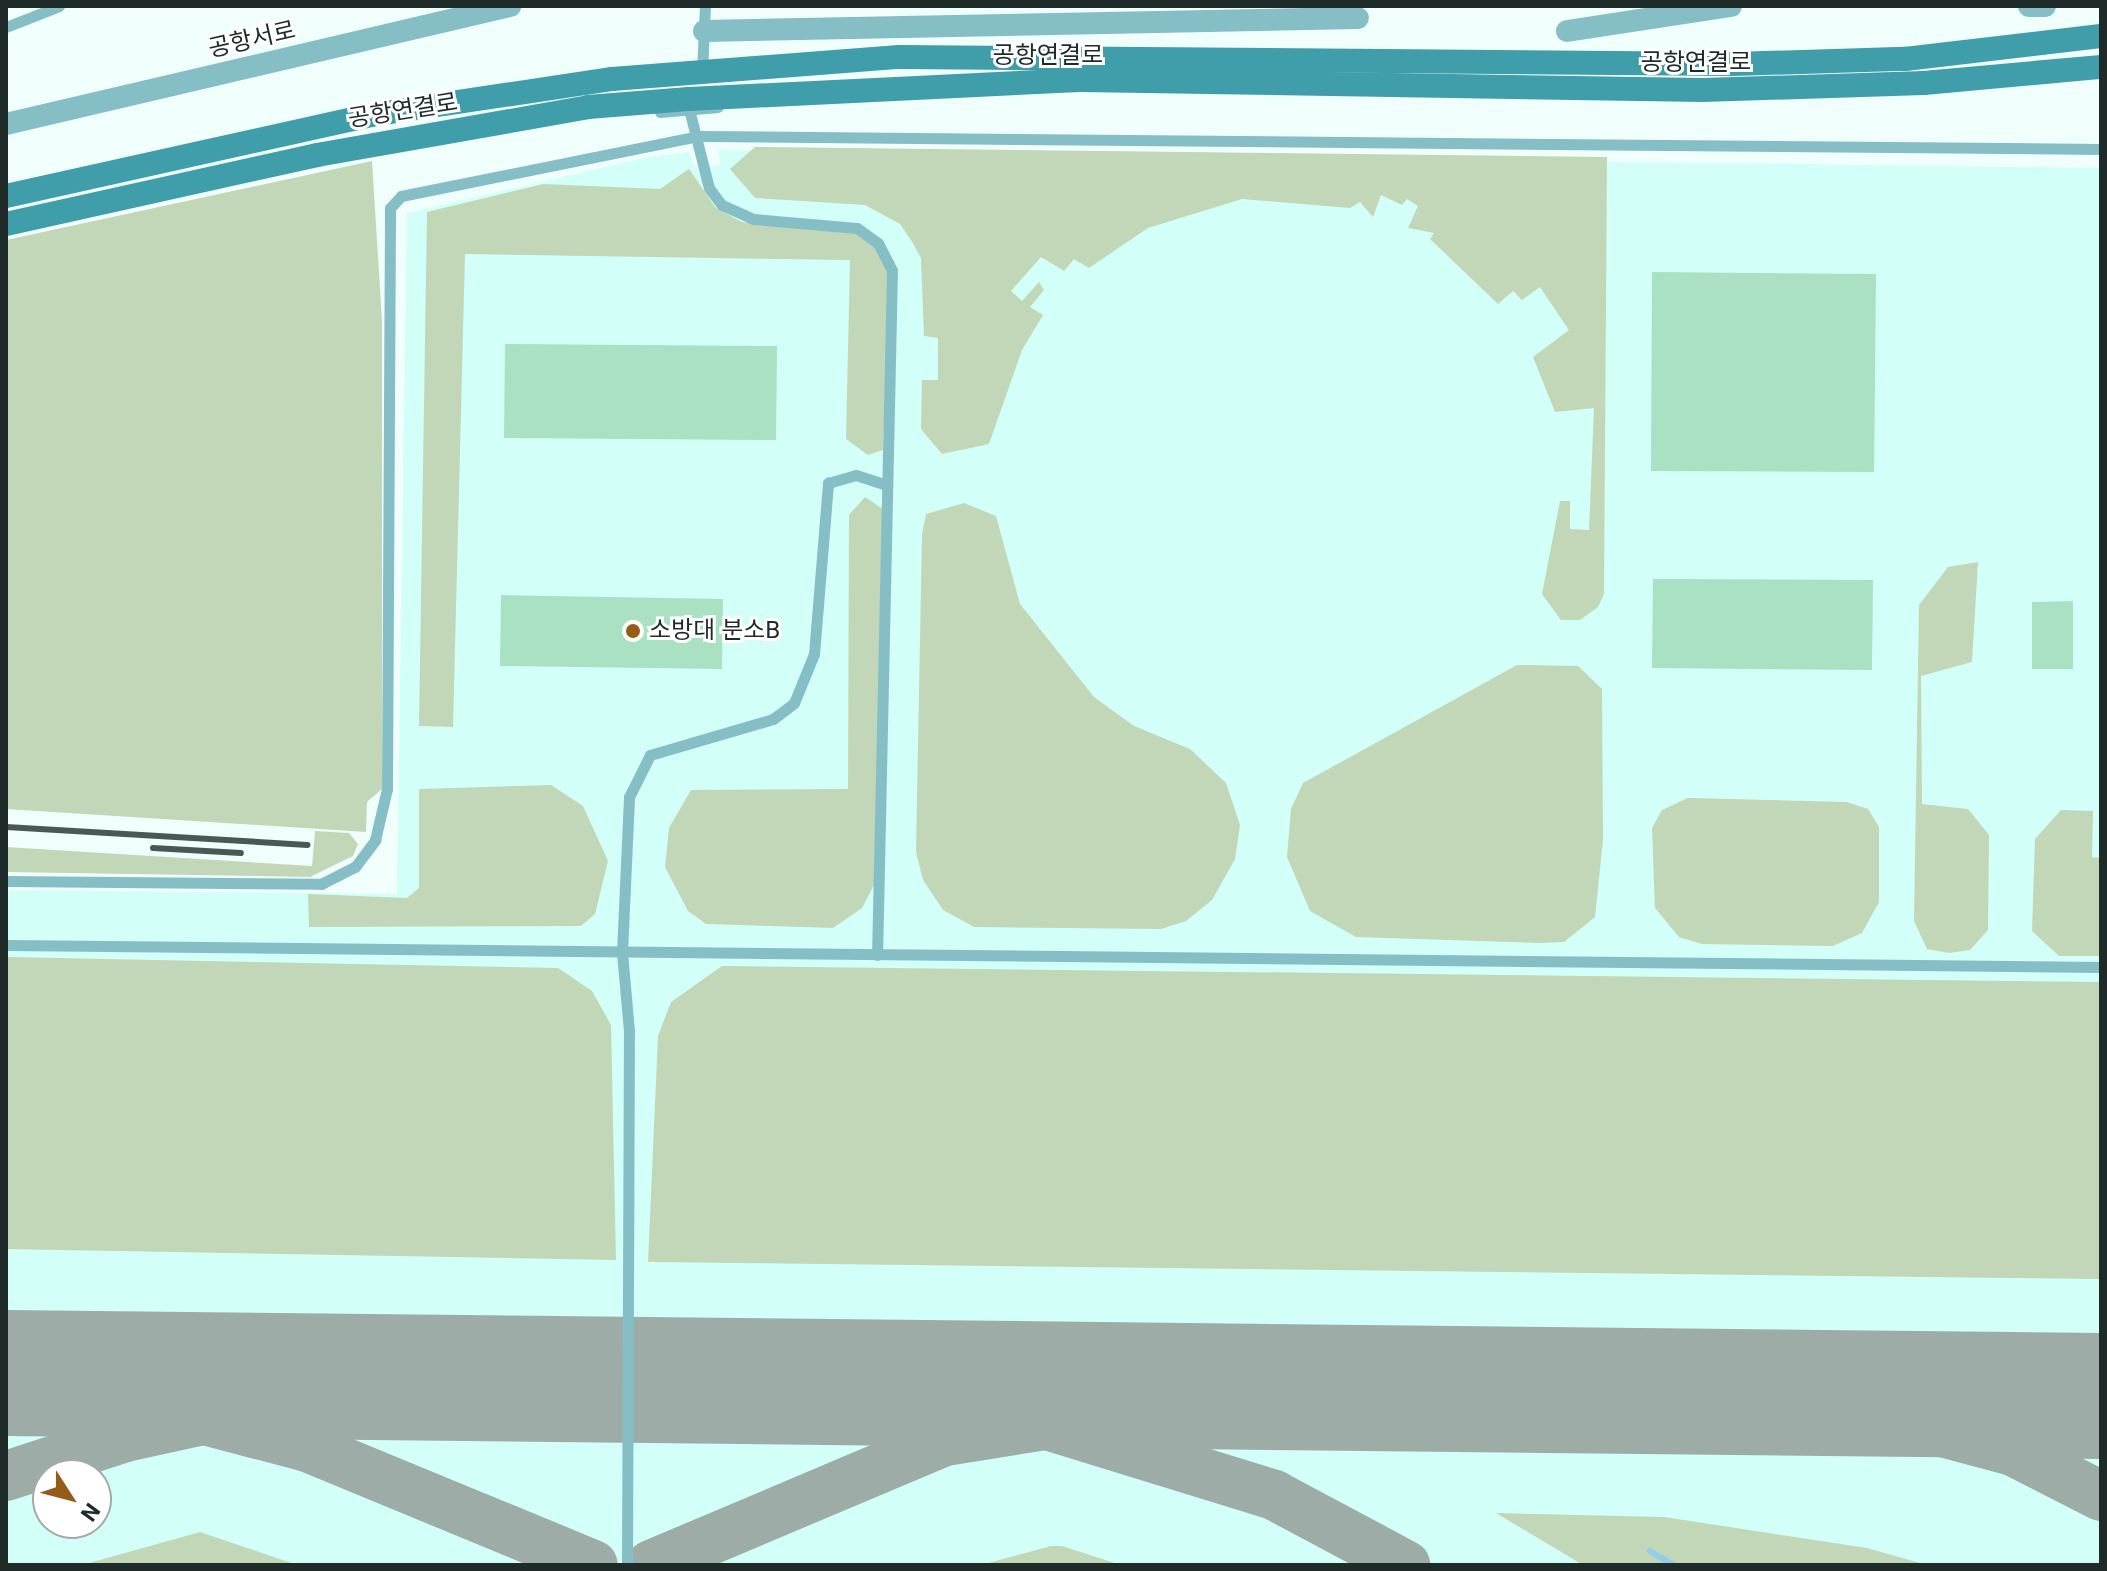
<!DOCTYPE html>
<html>
<head>
<meta charset="utf-8">
<style>
	body { margin:0 }
	#map { position:relative; width:2107px; height:1571px; overflow:hidden; background:#f1fffc; font-family:Roboto,"Noto Sans KR",sans-serif }
	div>[style] { position:absolute }
	.built>* { inset:0; background:#d2fff7 }
	.green>* { inset:0; background:#c1d7b8 }
	.stream>* { height:6px; margin:-3px; padding:0 3px; transform-origin:3px; border-radius:3px; background:#94cce9 }
	.taxiway>* { height:50px; margin:-25px; padding:0 25px; transform-origin:25px; border-radius:25px; background:#9eaca8 }
	.runway>* { height:126px; margin:-63px; padding:0 63px; transform-origin:63px; border-radius:63px; background:#9eaca8 }
	.building>* { inset:0; background:#aae1c2 }
	.lane>* { height:11px; margin:-5.5px; padding:0 5.5px; transform-origin:5.5px; border-radius:5.5px; background:#86bec6 }
	.street>* { height:22px; margin:-11px; padding:0 11px; transform-origin:11px; border-radius:11px; background:#86bec6 }
	.secondary>* { height:24px; margin:-12px; padding:0 12px; transform-origin:12px; border-radius:12px; background:#409eab }
	.rail>* { height:6px; margin:-3px; padding:0 3px; transform-origin:3px; border-radius:3px; background:#4a5855 }
	.dots>* { width:22px; height:22px; translate:-50% -50%; box-sizing:border-box; border:4px solid #fff; border-radius:50% }
	span { translate:-50% -50%; white-space:nowrap; text-align:center; line-height:1.15; -webkit-text-stroke:6px #fff; paint-order:stroke }
	.street-label { font-size:24px; color:#1e2b29 }
	.poi-label { font-size:24px; color:#1e2b29 }
	.left { translate:0 -50%; text-align:left }
	.frame { position:absolute; inset:0; border:8px solid #1e2b29; pointer-events:none }
	.north { position:absolute; left:32px; top:1459px; width:80px; height:80px; box-sizing:border-box; background:#fff; border:2px solid #a5aaa9; border-radius:50%; rotate:126deg; font-size:22px; font-weight:700; line-height:32px; text-align:center; color:#1e2b29 }
	.north::after { content:''; display:block; margin:auto; width:28px; height:36px; background:#955c17; clip-path:polygon(50% 0,100% 100%,50% 72%,0 100%) }
</style>
</head>
<body>
<div id="map">
	<div class="built">
		<div style="clip-path:polygon(evenodd,718px 150px,2101px 168px,2101px 1565px,6px 1565px,6px 890px,397px 894px,407px 213px,649px 157px,689px 152px,695px 168px,721px 165px,718px 150px,48px 1475px,96px 1475px,96px 1523px,48px 1523px,48px 1475px)"></div>
	</div>
	<div class="green">
		<div style="clip-path:polygon(755px 147px,1607px 157px,1604px 594px,1598px 607px,1580px 620px,1561px 620px,1542px 594px,1560px 501px,1570px 501px,1570px 529px,1589px 530px,1594px 408px,1555px 412px,1533px 357px,1569px 330px,1540px 287px,1522px 300px,1513px 291px,1498px 304px,1430px 239px,1434px 233px,1408px 228px,1418px 206px,1407px 199px,1402px 205px,1381px 195px,1373px 217px,1360px 202px,1350px 208px,1242px 199px,1148px 228px,1089px 268px,1074px 259px,1064px 271px,1041px 257px,1011px 291px,1022px 301px,1039px 282px,1044px 290px,1030px 307px,1043px 315px,1022px 350px,989px 444px,942px 454px,921px 429px,922px 380px,938px 380px,938px 338px,924px 336px,921px 258px,911px 240px,900px 224px,865px 205px,755px 198px,730px 169px)"></div>
		<div style="clip-path:polygon(372px 161px,382px 320px,382px 789px,367px 802px,366px 832px,6px 809px,6px 240px)"></div>
		<div style="clip-path:polygon(689px 169px,716px 208px,742px 222px,865px 232px,889px 271px,883px 450px,868px 455px,846px 439px,850px 260px,465px 254px,453px 727px,419px 726px,427px 212px,543px 184px,660px 189px)"></div>
		<div style="clip-path:polygon(865px 497px,886px 511px,885px 864px,862px 908px,833px 928px,706px 924px,688px 911px,665px 867px,669px 828px,691px 790px,848px 789px,849px 515px)"></div>
		<div style="clip-path:polygon(964px 503px,996px 516px,1020px 604px,1094px 697px,1134px 726px,1190px 749px,1226px 783px,1240px 825px,1235px 859px,1212px 900px,1186px 921px,1161px 929px,974px 927px,943px 910px,923px 880px,916px 852px,922px 534px,926px 514px)"></div>
		<div style="clip-path:polygon(1978px 562px,1972px 662px,1921px 676px,1922px 804px,1968px 809px,1989px 835px,1988px 930px,1970px 950px,1949px 953px,1927px 949px,1914px 921px,1919px 605px,1948px 567px)"></div>
		<div style="clip-path:polygon(1517px 665px,1578px 666px,1602px 689px,1603px 840px,1595px 917px,1564px 942px,1540px 943px,1356px 937px,1310px 911px,1287px 857px,1291px 809px,1303px 783px)"></div>
		<div style="clip-path:polygon(551px 785px,583px 806px,608px 861px,595px 914px,581px 926px,309px 927px,308px 894px,407px 898px,419px 888px,419px 789px)"></div>
		<div style="clip-path:polygon(1688px 798px,1847px 802px,1868px 809px,1879px 827px,1879px 902px,1862px 933px,1833px 946px,1702px 944px,1679px 937px,1655px 908px,1652px 828px,1662px 810px)"></div>
		<div style="clip-path:polygon(2061px 810px,2093px 811px,2092px 857px,2101px 858px,2101px 956px,2059px 956px,2032px 931px,2035px 839px)"></div>
		<div style="clip-path:polygon(315px 831px,349px 833px,358px 844px,353px 856px,310px 877px,6px 872px,6px 847px,312px 866px)"></div>
		<div style="clip-path:polygon(6px 957px,558px 968px,592px 991px,611px 1025px,616px 1260px,6px 1249px)"></div>
		<div style="clip-path:polygon(722px 966px,2101px 982px,2101px 1279px,648px 1262px,658px 1036px,671px 1002px)"></div>
		<div style="clip-path:polygon(1496px 1513px,1664px 1517px,1867px 1548px,1927px 1565px,1583px 1565px)"></div>
		<div style="clip-path:polygon(200px 1532px,297px 1565px,82px 1565px)"></div>
		<div style="clip-path:polygon(1062px 1546px,1121px 1565px,981px 1565px,1051px 1546px)"></div>
	</div>
	<div class="stream">
		<div style="left:1650px;top:1551px;width:27px;rotate:31deg"></div>
	</div>
	<div class="taxiway">
		<div style="left:786px;top:1382px;width:265px;rotate:9.4deg"></div>
		<div style="left:1047px;top:1425px;width:238px;rotate:17.1deg"></div>
		<div style="left:1274px;top:1495px;width:149px;rotate:28.1deg"></div>
		<div style="left:6px;top:1383px;width:144px;rotate:8.8deg"></div>
		<div style="left:148px;top:1405px;width:164px;rotate:14.8deg"></div>
		<div style="left:307px;top:1447px;width:309px;rotate:22.4deg"></div>
		<div style="left:1793px;top:1392px;width:228px;rotate:15deg"></div>
		<div style="left:2013px;top:1451px;width:99px;rotate:27.1deg"></div>
		<div style="left:6px;top:1476px;width:125px;rotate:-18.1deg"></div>
		<div style="left:125px;top:1437px;width:169px;rotate:-12.3deg"></div>
		<div style="left:290px;top:1401px;width:261px;rotate:-4.6deg"></div>
		<div style="left:651px;top:1565px;width:319px;rotate:-22.9deg"></div>
		<div style="left:945px;top:1441px;width:348px;rotate:-9.1deg"></div>
	</div>
	<div class="runway">
		<div style="left:6px;top:1373px;width:2095px;rotate:0.63deg"></div>
	</div>
	<div class="building">
		<div style="clip-path:polygon(1652px 272px,1876px 274px,1874px 472px,1651px 471px)"></div>
		<div style="clip-path:polygon(505px 344px,777px 346px,776px 440px,504px 438px)"></div>
		<div style="clip-path:polygon(1653px 579px,1873px 580px,1872px 670px,1652px 668px)"></div>
		<div style="clip-path:polygon(501px 595px,723px 599px,722px 669px,500px 666px)"></div>
		<div style="clip-path:polygon(2073px 601px,2073px 669px,2032px 669px,2032px 602px)"></div>
	</div>
	<div class="lane">
		<div style="left:6px;top:27px;width:57px;rotate:-21.6deg"></div>
		<div style="left:702px;top:72px;width:66px;rotate:-87.4deg"></div>
		<div style="left:660px;top:112px;width:58px;rotate:-4.9deg"></div>
		<div style="left:690px;top:113px;width:77px;rotate:75.8deg"></div>
		<div style="left:709px;top:188px;width:21px;rotate:53deg"></div>
		<div style="left:722px;top:205px;width:35px;rotate:24deg"></div>
		<div style="left:754px;top:219px;width:103px;rotate:5deg"></div>
		<div style="left:857px;top:228px;width:26px;rotate:36deg"></div>
		<div style="left:878px;top:243px;width:30px;rotate:63deg"></div>
		<div style="left:892px;top:270px;width:685px;rotate:91.25deg"></div>
		<div style="left:6px;top:881px;width:315px;rotate:0.5deg"></div>
		<div style="left:321px;top:884px;width:38px;rotate:-27deg"></div>
		<div style="left:355px;top:867px;width:34px;rotate:-53deg"></div>
		<div style="left:375px;top:840px;width:52px;rotate:-76.8deg"></div>
		<div style="left:387px;top:789px;width:581px;rotate:-89.7deg"></div>
		<div style="left:390px;top:208px;width:16px;rotate:-47deg"></div>
		<div style="left:401px;top:196px;width:303px;rotate:-11.4deg"></div>
		<div style="left:698px;top:136px;width:1403px;rotate:0.53deg"></div>
		<div style="left:6px;top:945px;width:2095px;rotate:0.6deg"></div>
		<div style="left:627px;top:1565px;width:534px;rotate:-89.79deg"></div>
		<div style="left:629px;top:1031px;width:79px;rotate:-95.1deg"></div>
		<div style="left:622px;top:952px;width:155px;rotate:-87.4deg"></div>
		<div style="left:629px;top:797px;width:47px;rotate:-63.4deg"></div>
		<div style="left:650px;top:755px;width:128px;rotate:-16.3deg"></div>
		<div style="left:773px;top:719px;width:26px;rotate:-37deg"></div>
		<div style="left:794px;top:703px;width:53px;rotate:-67.8deg"></div>
		<div style="left:814px;top:654px;width:172px;rotate:-85.3deg"></div>
		<div style="left:828px;top:483px;width:29px;rotate:-16deg"></div>
		<div style="left:856px;top:475px;width:33px;rotate:18deg"></div>
	</div>
	<div class="street">
		<div style="left:2029px;top:6px;width:16px"></div>
		<div style="left:704px;top:31px;width:654px;rotate:-1.14deg"></div>
		<div style="left:1567px;top:31px;width:166px;rotate:-8.7deg"></div>
		<div style="left:6px;top:124px;width:518px;rotate:-13.18deg"></div>
	</div>
	<div class="secondary">
		<div style="left:6px;top:196px;width:374px;rotate:-12.5deg"></div>
		<div style="left:371px;top:115px;width:244px;rotate:-8.5deg"></div>
		<div style="left:612px;top:79px;width:288px;rotate:-4.4deg"></div>
		<div style="left:899px;top:57px;width:833px;rotate:0.48deg"></div>
		<div style="left:1732px;top:64px;width:173px;rotate:-1.7deg"></div>
		<div style="left:1905px;top:59px;width:197px;rotate:-6.7deg"></div>
		<div style="left:6px;top:224px;width:319px;rotate:-12.5deg"></div>
		<div style="left:317px;top:155px;width:275px;rotate:-10deg"></div>
		<div style="left:588px;top:107px;width:101px;rotate:-4.5deg"></div>
		<div style="left:689px;top:99px;width:391px;rotate:-2.8deg"></div>
		<div style="left:1080px;top:80px;width:623px;rotate:0.92deg"></div>
		<div style="left:1703px;top:90px;width:221px;rotate:-1.8deg"></div>
		<div style="left:1924px;top:83px;width:178px;rotate:-5.2deg"></div>
	</div>
	<div class="rail">
		<div style="left:6px;top:827px;width:302px;rotate:3.4deg"></div>
		<div style="left:153px;top:848px;width:88px;rotate:3.3deg"></div>
	</div>
	<div class="dots">
		<div style="left:633px;top:631px;background:#955c17"></div>
	</div>
	<div class="street-label">
		<span style="left:252px;top:40px;rotate:-13deg">공항서로</span>
		<span style="left:1048px;top:56px">공항연결로</span>
		<span style="left:1696px;top:63px">공항연결로</span>
		<span style="left:403px;top:111px;rotate:-9deg">공항연결로</span>
	</div>
	<div class="poi-label">
		<span class="left" style="left:649px;top:631px">소방대 분소B</span>
	</div>
	<div class="frame"></div>
	<div class="north">N</div>
</div>
</body>
</html>
